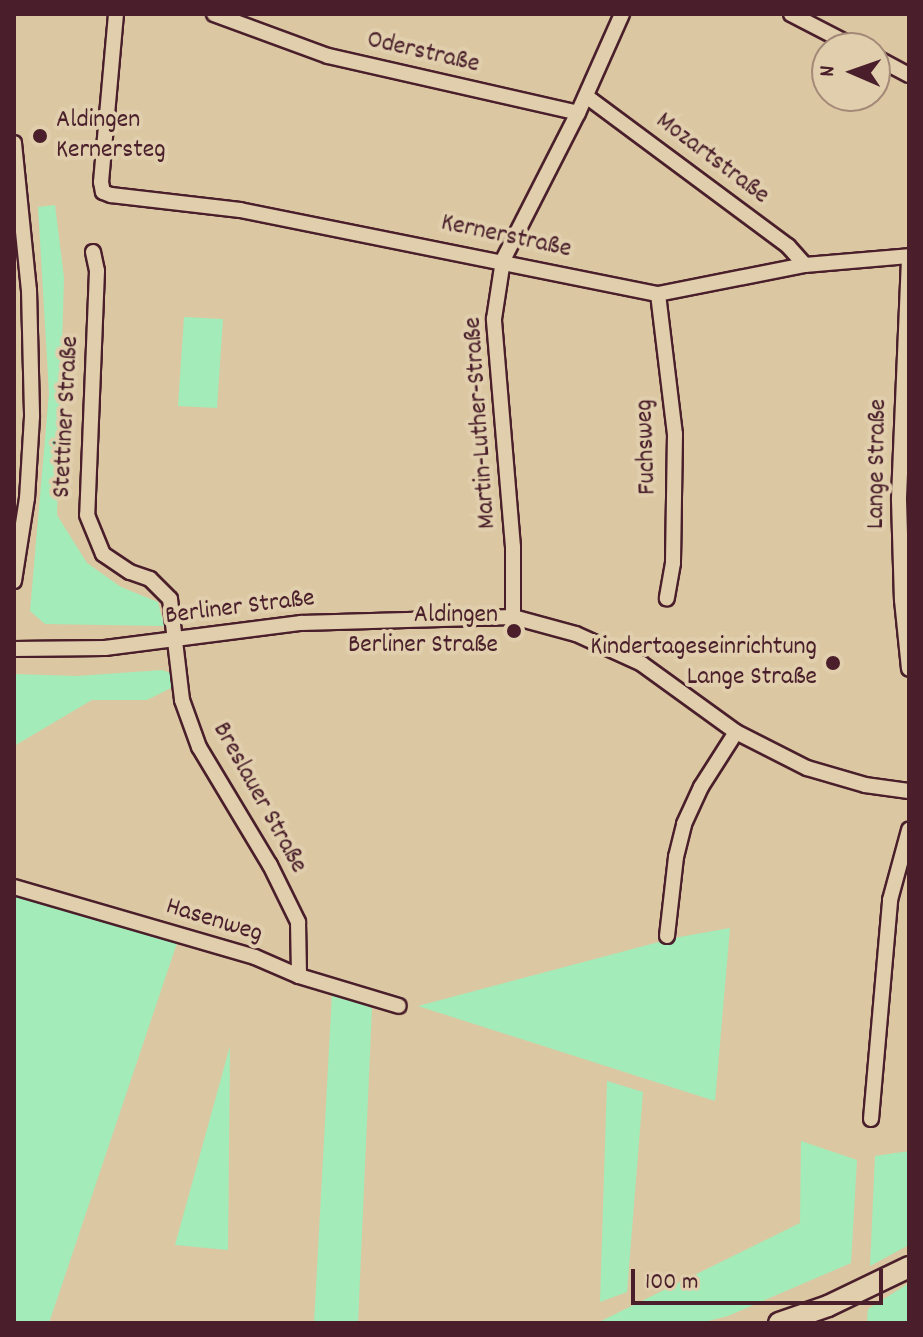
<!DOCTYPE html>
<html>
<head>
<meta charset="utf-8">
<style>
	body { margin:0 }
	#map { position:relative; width:923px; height:1337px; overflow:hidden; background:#dbc8a3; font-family:Dekko,sans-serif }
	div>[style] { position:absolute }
	.green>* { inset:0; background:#a3ebb8 }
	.roads { filter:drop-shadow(2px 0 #4a1f2b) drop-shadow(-2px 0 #4a1f2b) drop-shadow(0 2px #4a1f2b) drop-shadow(0 -2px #4a1f2b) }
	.street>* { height:14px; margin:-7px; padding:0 7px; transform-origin:7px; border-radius:7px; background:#e0ceac }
	.secondary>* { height:20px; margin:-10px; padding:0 10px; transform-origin:10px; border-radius:10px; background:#e0ceac }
	.dots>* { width:22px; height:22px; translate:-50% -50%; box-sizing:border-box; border:4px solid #e0ceac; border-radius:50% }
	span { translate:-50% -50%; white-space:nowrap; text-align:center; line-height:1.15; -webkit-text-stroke:8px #e0ceac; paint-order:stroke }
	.street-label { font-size:26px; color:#4a1f2b }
	.poi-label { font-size:26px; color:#4a1f2b }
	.left { translate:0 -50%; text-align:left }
	.right { translate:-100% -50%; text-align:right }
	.frame { position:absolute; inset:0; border:16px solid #4a1f2b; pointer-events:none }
	.north { position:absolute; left:811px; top:32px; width:80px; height:80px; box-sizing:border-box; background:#e0ceac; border:2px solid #a48878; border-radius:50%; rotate:272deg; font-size:22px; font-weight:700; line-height:32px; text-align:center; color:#4a1f2b }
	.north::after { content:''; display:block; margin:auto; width:28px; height:36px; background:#4a1f2b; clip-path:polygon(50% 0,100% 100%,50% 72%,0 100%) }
	.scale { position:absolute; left:631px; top:1269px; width:252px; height:36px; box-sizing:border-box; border:4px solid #4a1f2b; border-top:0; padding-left:10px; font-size:24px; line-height:28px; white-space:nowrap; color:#4a1f2b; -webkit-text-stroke:6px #e0ceac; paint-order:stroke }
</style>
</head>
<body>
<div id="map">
	<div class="green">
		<div style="clip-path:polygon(55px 205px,64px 278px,57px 515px,87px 563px,121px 587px,158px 602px,164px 626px,45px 624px,30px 611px,49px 393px,38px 207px)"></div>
		<div style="clip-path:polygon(184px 317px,223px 319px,217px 408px,178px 406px)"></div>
		<div style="clip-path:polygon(162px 670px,171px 673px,173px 687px,147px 700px,92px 700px,14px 746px,14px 674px,77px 676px)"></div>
		<div style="clip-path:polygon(14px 895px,177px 943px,49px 1323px,14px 1323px)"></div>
		<div style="clip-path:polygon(730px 928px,715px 1101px,418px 1006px,674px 938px)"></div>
		<div style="clip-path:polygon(332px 994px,372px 1008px,358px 1323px,314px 1323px)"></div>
		<div style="clip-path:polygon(230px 1046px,228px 1250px,175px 1245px)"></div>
		<div style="clip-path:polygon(607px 1081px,643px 1092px,627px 1292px,600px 1302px)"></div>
		<div style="clip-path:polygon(801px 1141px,857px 1160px,851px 1263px,728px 1316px,700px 1323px,597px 1323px,800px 1223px)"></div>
		<div style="clip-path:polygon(909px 1151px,909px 1245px,870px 1266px,875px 1156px)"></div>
		<div style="clip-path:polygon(909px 1283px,909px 1323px,867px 1323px,868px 1309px)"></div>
	</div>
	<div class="roads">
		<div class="street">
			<div style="left:116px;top:14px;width:169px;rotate:95.1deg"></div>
			<div style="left:101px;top:182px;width:10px;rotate:79deg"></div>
			<div style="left:103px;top:192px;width:9px;rotate:21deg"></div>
			<div style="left:111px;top:195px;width:130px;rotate:6.6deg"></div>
			<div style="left:240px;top:210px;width:426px;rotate:11.4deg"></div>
			<div style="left:658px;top:294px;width:150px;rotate:-11.2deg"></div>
			<div style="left:805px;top:265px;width:104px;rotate:-4.9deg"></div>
			<div style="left:214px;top:14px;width:121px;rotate:20.2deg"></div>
			<div style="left:328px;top:56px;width:256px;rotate:12.8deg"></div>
			<div style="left:791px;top:14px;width:74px;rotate:27.3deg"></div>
			<div style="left:875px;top:57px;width:38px;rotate:28deg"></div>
			<div style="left:586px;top:96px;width:252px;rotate:36.6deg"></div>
			<div style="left:788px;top:246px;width:25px;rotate:48deg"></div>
			<div style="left:14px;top:143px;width:148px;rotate:84.2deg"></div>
			<div style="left:29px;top:290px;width:127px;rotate:88.6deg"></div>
			<div style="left:32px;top:417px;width:81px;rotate:93.5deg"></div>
			<div style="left:27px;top:498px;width:84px;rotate:98.9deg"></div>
			<div style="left:93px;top:252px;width:19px;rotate:78deg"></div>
			<div style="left:97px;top:271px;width:244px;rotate:92.3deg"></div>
			<div style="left:87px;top:515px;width:42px;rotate:67.7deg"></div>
			<div style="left:103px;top:554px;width:32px;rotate:34deg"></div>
			<div style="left:130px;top:572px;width:21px;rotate:19deg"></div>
			<div style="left:150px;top:579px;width:28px;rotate:45deg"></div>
			<div style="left:170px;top:599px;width:102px;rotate:83.2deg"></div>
			<div style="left:182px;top:700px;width:50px;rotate:70.1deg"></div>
			<div style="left:199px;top:747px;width:138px;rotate:59deg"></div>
			<div style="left:270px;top:865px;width:64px;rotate:63.8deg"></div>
			<div style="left:298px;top:922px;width:54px;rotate:88.9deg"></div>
			<div style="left:909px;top:259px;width:241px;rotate:92.4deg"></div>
			<div style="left:899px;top:500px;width:100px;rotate:88.3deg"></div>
			<div style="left:902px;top:600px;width:69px;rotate:84.2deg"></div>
			<div style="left:658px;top:294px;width:141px;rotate:83.1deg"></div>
			<div style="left:675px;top:434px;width:129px;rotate:90.9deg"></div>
			<div style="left:673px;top:563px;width:36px;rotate:100deg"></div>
			<div style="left:513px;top:617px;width:70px;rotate:-90deg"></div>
			<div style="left:513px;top:547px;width:229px;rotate:-94.8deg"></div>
			<div style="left:494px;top:319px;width:60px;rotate:-81.3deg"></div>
			<div style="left:503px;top:260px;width:165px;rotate:-63deg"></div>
			<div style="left:578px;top:113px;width:108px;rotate:-66deg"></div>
			<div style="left:14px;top:649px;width:91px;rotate:-0.6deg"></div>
			<div style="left:105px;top:648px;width:198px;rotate:-7.3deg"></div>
			<div style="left:301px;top:623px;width:212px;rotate:-1.6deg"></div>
			<div style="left:513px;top:617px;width:65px;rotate:15.1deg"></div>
			<div style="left:576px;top:634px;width:72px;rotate:24.4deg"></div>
			<div style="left:642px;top:664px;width:116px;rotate:35.9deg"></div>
			<div style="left:736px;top:732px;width:80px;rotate:26.9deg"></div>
			<div style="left:807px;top:768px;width:60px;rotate:16.3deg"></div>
			<div style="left:865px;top:785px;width:44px;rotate:7.8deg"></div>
			<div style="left:14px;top:887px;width:251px;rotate:16.2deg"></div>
			<div style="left:255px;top:957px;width:48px;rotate:23.4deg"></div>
			<div style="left:299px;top:976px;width:104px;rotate:16.7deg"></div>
			<div style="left:667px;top:936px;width:80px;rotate:-83.5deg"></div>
			<div style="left:676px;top:857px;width:34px;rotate:-76deg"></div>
			<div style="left:684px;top:824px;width:41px;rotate:-65.3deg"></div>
			<div style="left:701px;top:787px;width:65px;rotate:-57.5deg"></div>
			<div style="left:871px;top:1119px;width:220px;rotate:-85deg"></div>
			<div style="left:890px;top:900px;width:73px;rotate:-74.8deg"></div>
		</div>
		<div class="secondary">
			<div style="left:779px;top:1323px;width:52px;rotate:-19.1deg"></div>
			<div style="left:828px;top:1306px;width:90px;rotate:-25.7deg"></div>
		</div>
	</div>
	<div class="dots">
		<div style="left:40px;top:136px;background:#4a1f2b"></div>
		<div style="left:514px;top:631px;background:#4a1f2b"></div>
		<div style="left:833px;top:663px;background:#4a1f2b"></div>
	</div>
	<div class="street-label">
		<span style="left:423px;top:53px;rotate:13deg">Oderstraße</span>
		<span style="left:712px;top:159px;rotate:37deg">Mozartstraße</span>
		<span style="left:506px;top:237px;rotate:12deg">Kernerstraße</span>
		<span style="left:67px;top:417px;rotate:-87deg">Stettiner Straße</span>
		<span style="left:481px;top:423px;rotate:-94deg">Martin-Luther-Straße</span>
		<span style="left:647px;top:447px;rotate:-92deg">Fuchsweg</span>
		<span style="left:878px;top:464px;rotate:-89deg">Lange Straße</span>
		<span style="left:240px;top:608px;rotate:-7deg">Berliner Straße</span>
		<span style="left:259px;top:798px;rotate:61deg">Breslauer Straße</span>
		<span style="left:214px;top:921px;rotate:17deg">Hasenweg</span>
	</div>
	<div class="poi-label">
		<span class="left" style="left:56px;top:136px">Aldingen<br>Kernersteg</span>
		<span class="right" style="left:498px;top:631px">Aldingen<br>Berliner Straße</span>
		<span class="right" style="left:817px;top:663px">Kindertageseinrichtung<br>Lange Straße</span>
	</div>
	<div class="frame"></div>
	<div class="north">N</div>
	<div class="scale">100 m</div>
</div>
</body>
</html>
